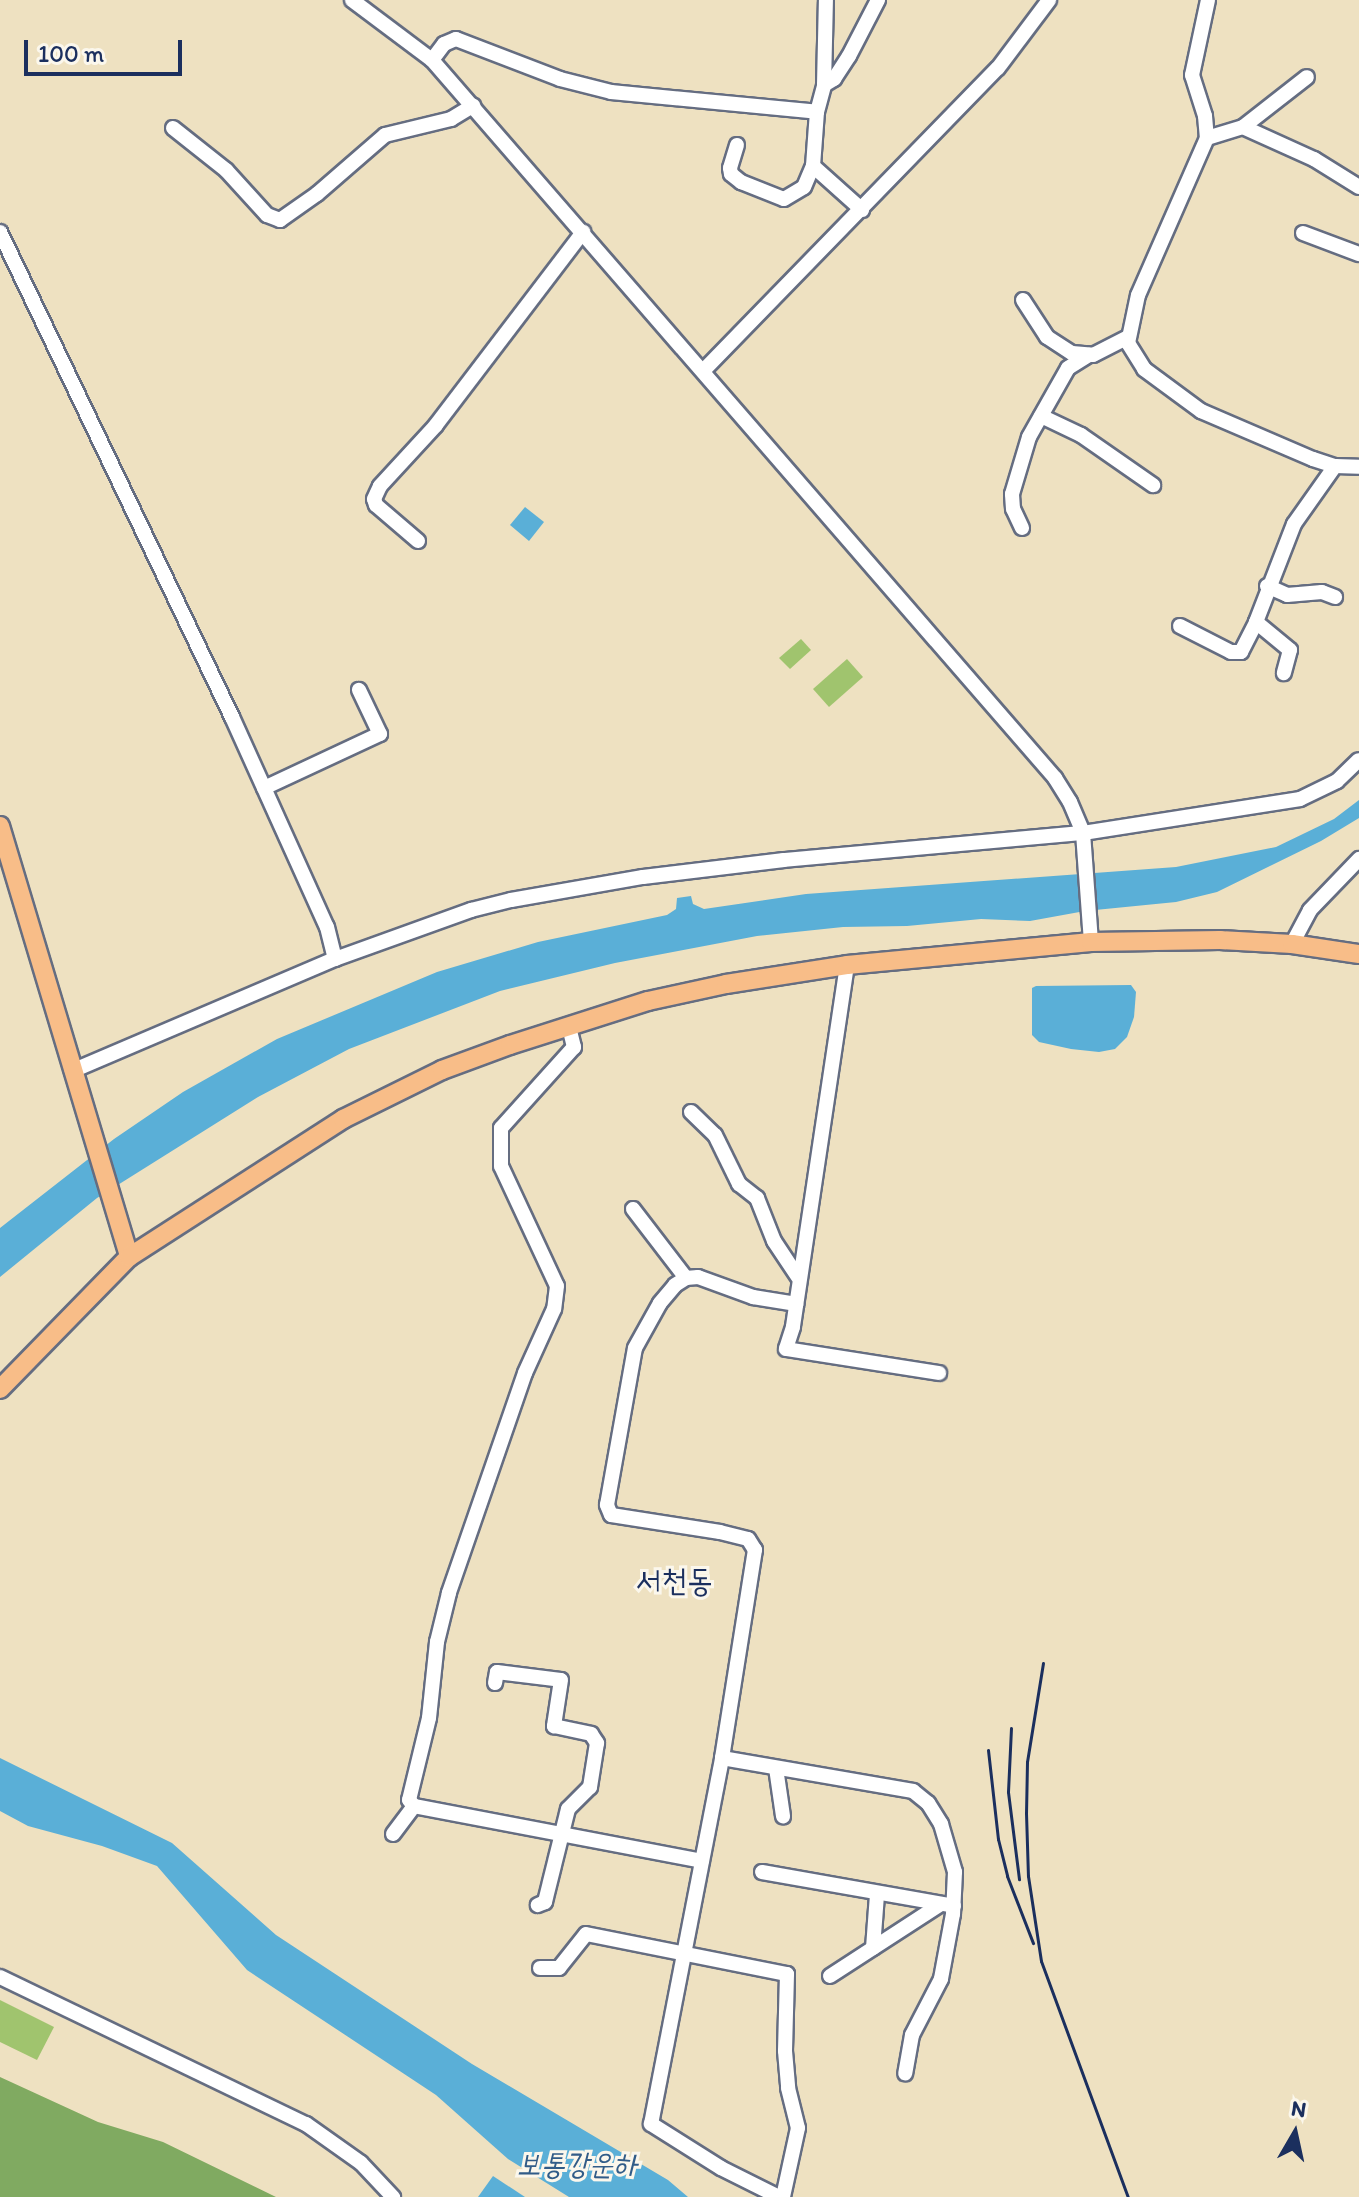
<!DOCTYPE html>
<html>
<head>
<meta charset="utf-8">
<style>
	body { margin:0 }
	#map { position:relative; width:1359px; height:2197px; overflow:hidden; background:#eee1c1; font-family:Itim,"Poor Story",sans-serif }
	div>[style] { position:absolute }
	.green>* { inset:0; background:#a0c46e }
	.forest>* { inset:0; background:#80aa61 }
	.water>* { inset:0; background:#5aafd7 }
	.roads { filter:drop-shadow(2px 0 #656d81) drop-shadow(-2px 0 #656d81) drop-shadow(0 2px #656d81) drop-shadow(0 -2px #656d81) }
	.minor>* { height:14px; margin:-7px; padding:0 7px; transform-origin:7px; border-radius:7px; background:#fff }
	.major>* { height:18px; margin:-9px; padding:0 9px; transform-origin:9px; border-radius:9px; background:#f8bd88 }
	.rail>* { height:3px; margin:-1.5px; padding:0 1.5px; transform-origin:1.5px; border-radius:1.5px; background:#1b2f5e }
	span { translate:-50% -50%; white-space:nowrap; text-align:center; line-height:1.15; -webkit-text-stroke:6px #fbf7ec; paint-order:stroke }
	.water-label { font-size:30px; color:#315c88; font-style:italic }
	.quarter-label { font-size:32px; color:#1b2f5e }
	.north { position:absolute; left:1255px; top:2093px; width:80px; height:80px; -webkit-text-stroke:6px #fbf7ec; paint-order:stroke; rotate:9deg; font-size:22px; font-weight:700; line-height:32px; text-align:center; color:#1b2f5e }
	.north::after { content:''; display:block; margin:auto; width:28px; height:36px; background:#1b2f5e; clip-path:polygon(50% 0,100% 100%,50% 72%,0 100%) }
	.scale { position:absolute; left:24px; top:40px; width:158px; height:36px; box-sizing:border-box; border:4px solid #1b2f5e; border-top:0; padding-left:10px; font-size:24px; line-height:28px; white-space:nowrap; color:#1b2f5e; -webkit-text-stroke:6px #fbf7ec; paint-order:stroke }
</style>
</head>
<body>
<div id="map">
	<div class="green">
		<div style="clip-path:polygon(801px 639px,811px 650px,790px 669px,779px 658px)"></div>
		<div style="clip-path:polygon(847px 659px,863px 677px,829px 707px,813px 689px)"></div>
		<div style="clip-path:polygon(0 2000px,54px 2027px,37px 2060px,0 2042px)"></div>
	</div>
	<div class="forest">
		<div style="clip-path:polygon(0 2077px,98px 2122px,163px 2142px,276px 2197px,0 2197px)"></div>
	</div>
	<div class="water">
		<div style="clip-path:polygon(525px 507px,544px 522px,529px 541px,510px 525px)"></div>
		<div style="clip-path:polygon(1359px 800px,1359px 818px,1321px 841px,1217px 892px,1176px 902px,1085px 911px,1030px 921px,981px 919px,907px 926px,843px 927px,757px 936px,615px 963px,500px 991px,349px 1049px,258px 1097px,97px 1198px,0 1277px,0 1228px,114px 1139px,183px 1092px,277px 1039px,437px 972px,538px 942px,667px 915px,676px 909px,677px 898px,691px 896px,693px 904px,704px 909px,806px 894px,1176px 867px,1276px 847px,1334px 819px)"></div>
		<div style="clip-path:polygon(1131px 985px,1136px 992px,1134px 1017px,1127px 1037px,1115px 1049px,1099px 1052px,1071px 1049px,1039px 1042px,1032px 1035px,1032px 988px,1036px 986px)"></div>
		<div style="clip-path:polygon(0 1758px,172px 1843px,276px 1935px,472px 2064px,668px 2180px,688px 2197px,569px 2197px,508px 2159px,436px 2095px,247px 1970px,157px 1866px,102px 1846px,28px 1826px,0 1811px)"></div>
		<div style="clip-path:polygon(493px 2176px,525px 2197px,478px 2197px)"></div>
	</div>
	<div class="roads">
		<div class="minor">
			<div style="left:352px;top:0;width:100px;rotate:36.9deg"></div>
			<div style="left:432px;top:60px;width:951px;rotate:49.05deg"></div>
			<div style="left:1055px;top:778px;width:28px;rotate:58deg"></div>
			<div style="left:1070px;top:802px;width:34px;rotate:67deg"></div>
			<div style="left:1083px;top:833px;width:109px;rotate:85.8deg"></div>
			<div style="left:1208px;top:0;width:77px;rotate:102deg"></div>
			<div style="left:1192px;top:75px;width:43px;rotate:72.4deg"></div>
			<div style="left:1205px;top:116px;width:22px;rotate:85deg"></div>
			<div style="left:1207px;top:138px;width:171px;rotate:113.7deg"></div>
			<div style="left:1138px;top:295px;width:49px;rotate:101.8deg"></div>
			<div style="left:1128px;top:343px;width:31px;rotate:58deg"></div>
			<div style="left:1144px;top:369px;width:71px;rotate:36.4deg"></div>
			<div style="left:1201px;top:411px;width:122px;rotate:23.2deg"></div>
			<div style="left:1313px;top:459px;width:23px;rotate:18deg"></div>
			<div style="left:1335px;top:466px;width:24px;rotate:2deg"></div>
			<div style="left:432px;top:60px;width:20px;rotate:-53deg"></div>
			<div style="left:444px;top:44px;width:13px;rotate:-23deg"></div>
			<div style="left:456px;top:39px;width:111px;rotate:21deg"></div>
			<div style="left:560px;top:79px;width:53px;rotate:14.3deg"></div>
			<div style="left:611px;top:92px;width:207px;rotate:5.5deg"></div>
			<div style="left:824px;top:85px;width:12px;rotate:-31deg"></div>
			<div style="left:834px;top:79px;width:27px;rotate:-57deg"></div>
			<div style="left:849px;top:56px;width:63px;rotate:-62.6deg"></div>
			<div style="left:1243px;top:127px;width:78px;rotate:24.3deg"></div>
			<div style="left:1314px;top:159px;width:53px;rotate:31.9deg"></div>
			<div style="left:173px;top:128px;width:68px;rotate:38.4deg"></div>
			<div style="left:226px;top:170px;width:61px;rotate:47.7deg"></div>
			<div style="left:267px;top:215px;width:14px;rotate:21deg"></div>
			<div style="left:280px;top:220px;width:45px;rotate:-35.1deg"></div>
			<div style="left:317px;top:194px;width:90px;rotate:-40.9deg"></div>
			<div style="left:385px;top:135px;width:68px;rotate:-13.6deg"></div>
			<div style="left:451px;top:119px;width:26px;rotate:-31deg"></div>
			<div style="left:1207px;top:138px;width:38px;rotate:-17deg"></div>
			<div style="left:1243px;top:127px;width:81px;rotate:-38deg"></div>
			<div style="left:737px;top:145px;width:24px;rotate:107deg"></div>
			<div style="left:730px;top:168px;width:6px;rotate:81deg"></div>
			<div style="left:731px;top:174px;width:13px;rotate:39deg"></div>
			<div style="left:741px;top:182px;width:46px;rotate:21.6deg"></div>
			<div style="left:784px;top:199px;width:23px;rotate:-31deg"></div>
			<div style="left:804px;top:187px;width:23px;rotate:-67deg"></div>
			<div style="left:813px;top:166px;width:54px;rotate:-85.8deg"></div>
			<div style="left:817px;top:112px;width:28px;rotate:-75deg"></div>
			<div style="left:824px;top:85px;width:85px;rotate:-88.7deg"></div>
			<div style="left:813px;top:166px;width:66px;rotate:41.9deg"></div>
			<div style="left:0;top:232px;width:538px;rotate:64.44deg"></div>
			<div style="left:232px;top:717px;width:230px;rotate:65.7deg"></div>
			<div style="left:327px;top:927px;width:33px;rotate:76deg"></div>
			<div style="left:1303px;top:233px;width:60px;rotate:20.6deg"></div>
			<div style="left:1023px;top:300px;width:44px;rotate:57deg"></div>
			<div style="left:1047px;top:337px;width:30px;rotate:33deg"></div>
			<div style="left:1072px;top:353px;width:21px;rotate:5deg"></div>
			<div style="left:1093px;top:355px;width:39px;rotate:-27deg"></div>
			<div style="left:704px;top:370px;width:421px;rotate:-45.8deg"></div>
			<div style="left:998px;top:68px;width:85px;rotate:-53.1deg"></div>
			<div style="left:1041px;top:416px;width:44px;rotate:25.4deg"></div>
			<div style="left:1081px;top:435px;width:88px;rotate:34.8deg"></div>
			<div style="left:1022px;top:528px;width:21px;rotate:-115deg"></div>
			<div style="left:1013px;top:509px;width:15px;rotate:-94deg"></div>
			<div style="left:1012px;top:494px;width:59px;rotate:-73.4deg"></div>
			<div style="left:1029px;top:437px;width:79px;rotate:-60.5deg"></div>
			<div style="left:1068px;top:368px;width:25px;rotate:-32deg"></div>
			<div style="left:418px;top:541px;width:55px;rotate:-139.4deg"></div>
			<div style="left:376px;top:505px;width:6px;rotate:-108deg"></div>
			<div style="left:374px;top:499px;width:14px;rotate:-65deg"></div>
			<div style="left:380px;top:486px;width:83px;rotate:-47.4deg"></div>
			<div style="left:436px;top:425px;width:243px;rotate:-52.7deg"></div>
			<div style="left:1267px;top:586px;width:22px;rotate:24deg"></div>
			<div style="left:1287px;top:595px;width:35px;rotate:-5deg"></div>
			<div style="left:1322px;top:592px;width:14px;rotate:21deg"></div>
			<div style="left:1256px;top:622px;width:44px;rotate:39.5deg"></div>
			<div style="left:1290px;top:650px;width:24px;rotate:105deg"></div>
			<div style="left:1180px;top:626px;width:57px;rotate:27deg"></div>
			<div style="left:1231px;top:652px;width:10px"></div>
			<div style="left:1241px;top:652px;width:34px;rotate:-63deg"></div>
			<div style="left:1256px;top:622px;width:105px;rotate:-68.8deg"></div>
			<div style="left:1294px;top:524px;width:71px;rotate:-54.7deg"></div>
			<div style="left:264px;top:788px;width:128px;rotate:-25deg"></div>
			<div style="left:380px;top:734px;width:49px;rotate:-115.5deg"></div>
			<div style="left:1292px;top:944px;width:38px;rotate:-62deg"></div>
			<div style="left:1310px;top:910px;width:71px;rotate:-46.1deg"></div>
			<div style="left:847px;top:965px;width:366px;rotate:98.5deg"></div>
			<div style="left:793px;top:1327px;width:23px;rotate:108deg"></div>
			<div style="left:786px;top:1349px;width:155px;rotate:8.9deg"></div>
			<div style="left:569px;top:1027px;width:21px;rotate:76deg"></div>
			<div style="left:574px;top:1047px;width:109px;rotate:132deg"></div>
			<div style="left:501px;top:1128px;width:38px;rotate:90deg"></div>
			<div style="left:501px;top:1166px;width:132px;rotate:65deg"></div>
			<div style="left:557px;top:1286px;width:23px;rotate:97deg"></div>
			<div style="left:554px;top:1309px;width:70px;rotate:114.4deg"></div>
			<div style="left:525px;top:1373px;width:233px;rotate:109.1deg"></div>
			<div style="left:449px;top:1593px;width:50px;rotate:103.8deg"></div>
			<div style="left:437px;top:1642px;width:76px;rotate:96deg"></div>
			<div style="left:429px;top:1718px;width:84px;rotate:103.7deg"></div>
			<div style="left:409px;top:1800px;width:8px;rotate:50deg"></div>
			<div style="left:414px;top:1806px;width:293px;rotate:10.8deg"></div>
			<div style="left:72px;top:1071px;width:286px;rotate:-23.1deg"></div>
			<div style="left:335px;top:959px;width:145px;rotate:-19.8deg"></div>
			<div style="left:471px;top:910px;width:41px;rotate:-14deg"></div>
			<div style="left:511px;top:900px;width:134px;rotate:-9.9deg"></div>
			<div style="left:643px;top:877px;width:142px;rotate:-6.9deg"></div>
			<div style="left:784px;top:860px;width:300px;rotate:-5.2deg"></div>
			<div style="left:1083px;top:833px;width:220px;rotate:-8.9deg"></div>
			<div style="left:1300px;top:799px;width:41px;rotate:-25.9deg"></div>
			<div style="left:1337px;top:781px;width:30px;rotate:-44deg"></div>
			<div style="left:691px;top:1112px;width:33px;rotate:44deg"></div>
			<div style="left:715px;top:1135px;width:55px;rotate:63.9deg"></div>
			<div style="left:739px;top:1184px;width:23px;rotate:38deg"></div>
			<div style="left:757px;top:1198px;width:46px;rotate:68.4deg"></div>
			<div style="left:774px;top:1241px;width:43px;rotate:56.3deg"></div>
			<div style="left:633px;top:1209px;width:87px;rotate:52.5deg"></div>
			<div style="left:495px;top:1683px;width:11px;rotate:-80deg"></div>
			<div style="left:497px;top:1672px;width:64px;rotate:7.1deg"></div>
			<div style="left:561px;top:1680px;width:47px;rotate:98.7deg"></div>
			<div style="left:554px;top:1726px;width:38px;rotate:12deg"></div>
			<div style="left:591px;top:1734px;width:11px;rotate:56deg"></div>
			<div style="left:597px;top:1743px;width:45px;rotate:99deg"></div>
			<div style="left:590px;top:1787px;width:31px;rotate:135deg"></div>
			<div style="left:568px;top:1809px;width:96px;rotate:103.9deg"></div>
			<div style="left:545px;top:1902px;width:8px;rotate:157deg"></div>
			<div style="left:722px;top:1758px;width:194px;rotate:9.8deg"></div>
			<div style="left:913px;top:1791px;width:19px;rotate:39deg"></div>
			<div style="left:928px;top:1803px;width:25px;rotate:58deg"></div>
			<div style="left:941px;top:1824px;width:50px;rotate:73.7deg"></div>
			<div style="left:955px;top:1872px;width:42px;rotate:92.7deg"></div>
			<div style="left:953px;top:1914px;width:66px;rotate:100.5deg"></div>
			<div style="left:941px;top:1979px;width:63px;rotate:117.4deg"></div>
			<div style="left:912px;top:2035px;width:39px;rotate:100deg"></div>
			<div style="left:776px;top:1768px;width:49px;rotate:81.7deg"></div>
			<div style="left:393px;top:1834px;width:35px;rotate:-53deg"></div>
			<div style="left:762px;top:1872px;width:195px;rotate:10deg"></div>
			<div style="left:873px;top:1948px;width:53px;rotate:-85.7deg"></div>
			<div style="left:540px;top:1968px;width:19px"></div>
			<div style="left:559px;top:1968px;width:43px;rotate:-51.5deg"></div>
			<div style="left:586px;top:1934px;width:205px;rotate:11.3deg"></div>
			<div style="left:787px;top:1974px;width:77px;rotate:91.5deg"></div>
			<div style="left:785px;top:2051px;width:37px;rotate:85deg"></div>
			<div style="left:788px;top:2088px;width:41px;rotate:76deg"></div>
			<div style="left:798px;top:2128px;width:71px;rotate:102.3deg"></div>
			<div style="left:830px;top:1976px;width:132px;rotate:-33deg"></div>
			<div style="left:0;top:1977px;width:339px;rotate:25.7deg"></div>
			<div style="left:306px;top:2124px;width:67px;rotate:35.3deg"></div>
			<div style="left:361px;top:2163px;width:47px;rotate:46.7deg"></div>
			<div style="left:779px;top:2197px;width:65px;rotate:-153.4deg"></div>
			<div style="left:721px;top:2168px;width:83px;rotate:-147.8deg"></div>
			<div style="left:651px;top:2124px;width:373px;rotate:-79deg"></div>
			<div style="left:722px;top:1758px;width:211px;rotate:-81deg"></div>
			<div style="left:755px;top:1550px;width:13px;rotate:-122deg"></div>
			<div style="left:748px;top:1539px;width:29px;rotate:-166deg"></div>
			<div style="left:720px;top:1532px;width:110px;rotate:-171.1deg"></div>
			<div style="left:611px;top:1515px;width:11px;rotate:-112deg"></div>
			<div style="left:607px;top:1505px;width:159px;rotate:-79.9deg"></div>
			<div style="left:635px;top:1348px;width:51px;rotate:-60.9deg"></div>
			<div style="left:660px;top:1303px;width:23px;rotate:-50deg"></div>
			<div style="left:675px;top:1285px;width:13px;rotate:-32deg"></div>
			<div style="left:686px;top:1278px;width:12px;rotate:-5deg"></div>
			<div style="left:698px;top:1277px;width:59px;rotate:20deg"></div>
			<div style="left:753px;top:1297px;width:44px;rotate:9.2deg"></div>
		</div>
		<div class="major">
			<div style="left:0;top:826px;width:450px;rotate:73.3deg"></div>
			<div style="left:0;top:1389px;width:185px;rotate:-45.7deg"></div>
			<div style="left:129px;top:1257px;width:255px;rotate:-32.8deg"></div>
			<div style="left:343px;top:1119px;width:110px;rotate:-26.3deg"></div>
			<div style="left:442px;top:1070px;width:72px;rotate:-20.2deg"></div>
			<div style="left:510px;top:1045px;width:145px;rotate:-17.7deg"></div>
			<div style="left:648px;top:1001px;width:80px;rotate:-12.3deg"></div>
			<div style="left:726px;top:984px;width:122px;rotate:-8.9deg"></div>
			<div style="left:847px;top:965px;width:245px;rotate:-5.4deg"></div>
			<div style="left:1091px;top:942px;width:129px;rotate:-0.9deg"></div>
			<div style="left:1220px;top:940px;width:72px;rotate:3.2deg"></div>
			<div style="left:1292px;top:944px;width:68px;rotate:8.5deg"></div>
		</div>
	</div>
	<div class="rail">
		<div style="left:1043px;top:1663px;width:100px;rotate:99.2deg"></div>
		<div style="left:1027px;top:1762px;width:51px;rotate:91.1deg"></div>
		<div style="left:1026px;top:1813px;width:63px;rotate:88.2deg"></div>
		<div style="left:1028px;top:1876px;width:86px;rotate:81.3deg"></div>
		<div style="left:1041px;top:1961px;width:252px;rotate:69.8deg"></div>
		<div style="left:1011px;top:1728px;width:64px;rotate:92.7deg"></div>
		<div style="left:1008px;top:1792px;width:88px;rotate:82.8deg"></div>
		<div style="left:988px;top:1750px;width:90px;rotate:83.6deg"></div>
		<div style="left:998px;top:1839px;width:38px;rotate:76deg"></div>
		<div style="left:1007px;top:1876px;width:72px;rotate:68.8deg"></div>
	</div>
	<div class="water-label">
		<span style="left:577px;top:2164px">보통강운하</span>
	</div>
	<div class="quarter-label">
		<span style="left:674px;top:1580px">서천동</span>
	</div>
	<div class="north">N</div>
	<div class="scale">100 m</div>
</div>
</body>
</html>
